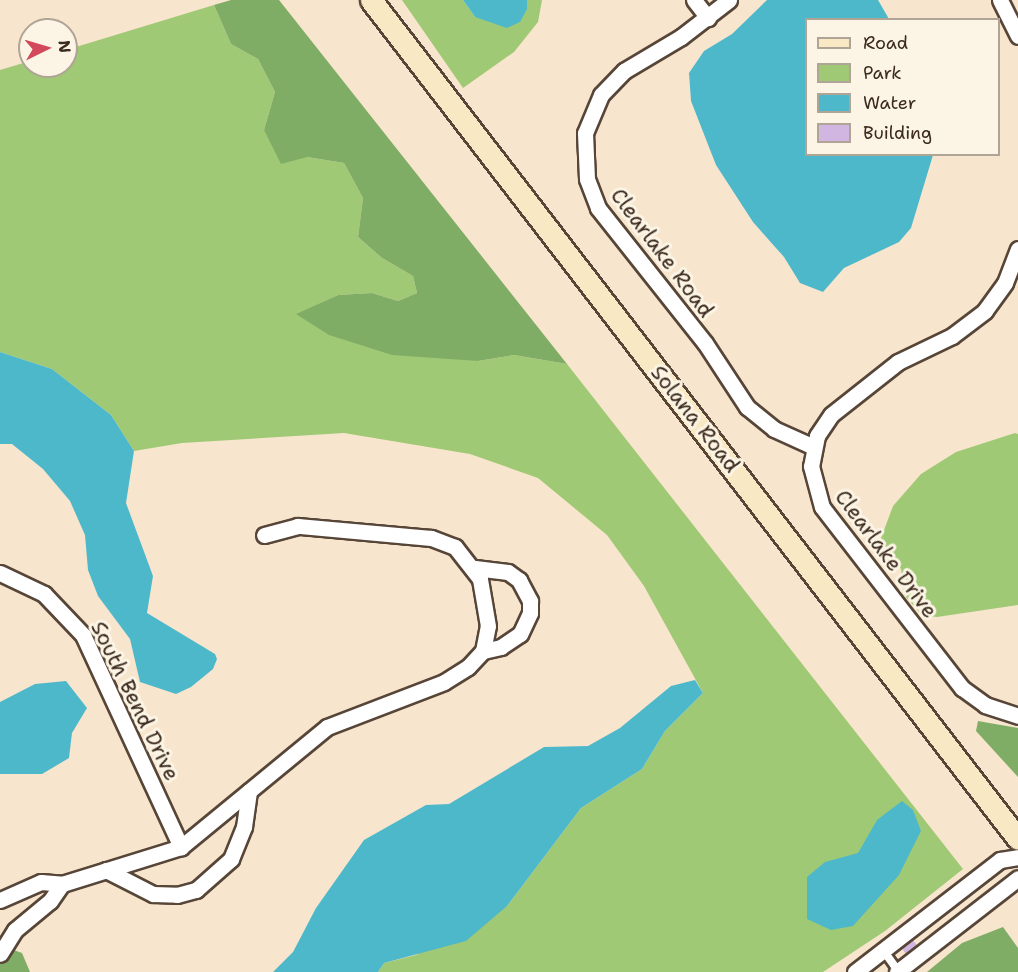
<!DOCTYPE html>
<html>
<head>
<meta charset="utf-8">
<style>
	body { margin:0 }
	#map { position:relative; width:1018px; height:972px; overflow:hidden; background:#f8e5cd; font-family:"Shantell Sans",sans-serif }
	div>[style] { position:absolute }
	.green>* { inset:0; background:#a0c975 }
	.forest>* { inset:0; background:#80ad66 }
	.water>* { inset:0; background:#4eb8cb }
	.building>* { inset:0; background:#d0b6e0 }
	.roads { filter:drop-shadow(2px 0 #574638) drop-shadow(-2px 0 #574638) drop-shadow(0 2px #574638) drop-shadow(0 -2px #574638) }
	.lane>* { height:8px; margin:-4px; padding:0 4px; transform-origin:4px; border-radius:4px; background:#fff }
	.street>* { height:15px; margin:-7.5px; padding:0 7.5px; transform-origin:7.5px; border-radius:7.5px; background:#fff }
	.secondary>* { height:21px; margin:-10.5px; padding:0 10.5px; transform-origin:10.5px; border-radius:10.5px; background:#f8e8c3 }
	span { translate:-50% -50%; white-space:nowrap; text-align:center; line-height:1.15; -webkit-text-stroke:6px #fcf5e5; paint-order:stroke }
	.street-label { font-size:21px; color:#3b2a1e }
	.legend { position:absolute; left:805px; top:18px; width:195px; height:138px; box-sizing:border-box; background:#fcf5e5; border:2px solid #afa495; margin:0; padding:8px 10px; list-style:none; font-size:18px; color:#3b2a1e }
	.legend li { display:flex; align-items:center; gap:12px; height:30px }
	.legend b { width:30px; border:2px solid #afa495 }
	.north { position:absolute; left:18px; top:18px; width:60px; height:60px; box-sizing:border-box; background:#fcf5e5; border:2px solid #afa495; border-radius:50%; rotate:85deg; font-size:16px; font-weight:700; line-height:24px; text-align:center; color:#3b2a1e }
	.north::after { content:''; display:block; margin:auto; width:21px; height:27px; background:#d1495b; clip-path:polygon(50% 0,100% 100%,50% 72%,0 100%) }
</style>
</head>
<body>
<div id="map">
	<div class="green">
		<div style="clip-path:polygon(402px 0,463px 0,475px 17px,527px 9px,527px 0,542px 0,538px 22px,514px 52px,463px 88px)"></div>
		<div style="clip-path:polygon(214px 5px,231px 44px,258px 59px,275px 92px,264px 130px,307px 157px,344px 163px,363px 198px,358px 237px,382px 258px,413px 276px,417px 293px,398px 301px,372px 293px,338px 295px,297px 314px,478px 361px,514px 355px,567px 364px,963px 869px,885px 931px,823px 972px,378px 972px,384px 963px,416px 955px,507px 906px,581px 808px,642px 769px,665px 731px,703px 693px,644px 586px,607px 535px,538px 478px,470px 454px,344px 433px,182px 443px,134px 451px,111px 415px,52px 369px,0 352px,0 70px,30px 61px,30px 66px,66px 66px,66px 50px)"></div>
		<div style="clip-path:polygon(1015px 433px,1018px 434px,1018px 605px,937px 617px,922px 615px,905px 596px,901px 569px,880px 541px,893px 506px,921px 474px,956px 452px)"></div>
	</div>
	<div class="forest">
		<div style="clip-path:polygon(231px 0,279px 0,567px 364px,514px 355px,478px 361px,392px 355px,329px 335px,296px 314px,338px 295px,372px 293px,398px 301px,417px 293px,413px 276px,382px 258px,358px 237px,363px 198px,344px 163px,307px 157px,281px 164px,264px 130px,275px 92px,258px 59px,231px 44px,214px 5px)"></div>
		<div style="clip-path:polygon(978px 721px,1018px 728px,1018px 777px,976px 731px)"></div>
		<div style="clip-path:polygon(1003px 927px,1018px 948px,1018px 972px,927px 972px,962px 943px)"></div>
		<div style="clip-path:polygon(0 945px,22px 953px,30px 972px,0 972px)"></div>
	</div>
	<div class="water">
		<div style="clip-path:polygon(463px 0,527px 0,527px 9px,520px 22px,507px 28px,475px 17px)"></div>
		<div style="clip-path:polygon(767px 0,878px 0,889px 19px,806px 20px,806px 154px,933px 155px,911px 228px,899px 242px,844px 268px,823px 292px,800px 283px,784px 257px,753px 222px,716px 165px,691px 101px,689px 73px,704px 51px,732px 34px)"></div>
		<div style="clip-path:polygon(0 352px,52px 369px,111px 415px,134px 451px,126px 503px,153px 576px,147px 613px,215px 654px,217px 659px,213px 669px,191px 687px,176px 694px,140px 682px,130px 639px,98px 596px,88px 570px,85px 535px,70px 501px,43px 469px,12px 444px,0 444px)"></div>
		<div style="clip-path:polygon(695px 680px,703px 693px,665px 731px,642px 769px,581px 808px,507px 906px,466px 941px,384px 963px,378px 972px,273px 972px,293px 952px,316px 908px,364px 840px,426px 805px,449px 804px,544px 747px,588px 746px,620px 728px,671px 686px)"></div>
		<div style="clip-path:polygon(66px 681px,87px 708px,72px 733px,69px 758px,42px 774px,0 774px,0 702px,35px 684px)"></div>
		<div style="clip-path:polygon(902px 801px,913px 810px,921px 831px,899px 875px,853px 926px,831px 930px,807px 919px,807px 877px,825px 862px,858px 853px,877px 820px)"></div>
	</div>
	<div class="building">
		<div style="clip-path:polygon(912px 939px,919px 948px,908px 957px,901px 947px)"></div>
	</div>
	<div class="roads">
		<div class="lane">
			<div style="left:883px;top:950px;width:26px;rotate:54deg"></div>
		</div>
		<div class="street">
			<div style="left:694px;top:0;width:23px;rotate:52deg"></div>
			<div style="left:729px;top:0;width:61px;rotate:142.4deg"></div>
			<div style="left:681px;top:37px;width:66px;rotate:149.2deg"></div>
			<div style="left:624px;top:71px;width:33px;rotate:134deg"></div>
			<div style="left:601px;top:95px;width:41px;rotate:112.8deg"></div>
			<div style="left:585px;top:133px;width:46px;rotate:87.5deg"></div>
			<div style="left:587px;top:179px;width:31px;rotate:69deg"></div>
			<div style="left:598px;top:208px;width:172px;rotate:51.6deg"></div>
			<div style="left:705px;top:343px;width:77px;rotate:56.7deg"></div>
			<div style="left:747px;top:407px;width:35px;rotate:39deg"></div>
			<div style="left:774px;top:429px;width:44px;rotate:24.2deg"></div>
			<div style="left:1000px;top:0;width:40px;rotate:63.4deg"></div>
			<div style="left:1018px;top:249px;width:36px;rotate:111deg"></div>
			<div style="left:1005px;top:283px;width:34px;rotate:126deg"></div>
			<div style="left:985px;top:311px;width:41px;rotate:142.9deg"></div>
			<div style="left:952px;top:336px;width:60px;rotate:154.3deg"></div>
			<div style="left:898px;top:362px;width:85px;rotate:141.7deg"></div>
			<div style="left:831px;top:415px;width:25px;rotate:124deg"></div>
			<div style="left:817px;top:436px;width:31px;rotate:101deg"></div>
			<div style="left:811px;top:466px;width:42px;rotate:75deg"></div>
			<div style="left:822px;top:507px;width:229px;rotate:52.3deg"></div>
			<div style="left:962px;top:688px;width:29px;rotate:36deg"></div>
			<div style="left:985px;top:705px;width:35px;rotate:18deg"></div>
			<div style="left:475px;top:568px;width:33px;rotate:7deg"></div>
			<div style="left:508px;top:572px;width:14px;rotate:36deg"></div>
			<div style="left:519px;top:580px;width:24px;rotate:62deg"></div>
			<div style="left:530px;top:601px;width:12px;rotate:90deg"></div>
			<div style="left:530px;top:613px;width:23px;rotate:115deg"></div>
			<div style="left:520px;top:634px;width:23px;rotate:146deg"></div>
			<div style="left:501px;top:647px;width:18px;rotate:167deg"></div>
			<div style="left:0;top:573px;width:49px;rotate:25.5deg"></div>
			<div style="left:44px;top:594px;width:57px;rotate:46.4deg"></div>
			<div style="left:83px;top:635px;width:234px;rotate:65.2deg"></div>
			<div style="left:106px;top:870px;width:53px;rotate:27.1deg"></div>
			<div style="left:153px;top:894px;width:24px;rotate:2deg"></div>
			<div style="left:177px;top:895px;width:20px;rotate:-15deg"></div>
			<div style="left:196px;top:890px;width:47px;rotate:-41.5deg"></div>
			<div style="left:231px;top:859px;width:35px;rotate:-68deg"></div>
			<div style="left:244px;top:827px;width:36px;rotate:-82deg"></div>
			<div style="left:62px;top:884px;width:125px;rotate:-17.3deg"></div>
			<div style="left:181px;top:847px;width:189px;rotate:-39.4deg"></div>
			<div style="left:327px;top:727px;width:125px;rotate:-21deg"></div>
			<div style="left:444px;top:682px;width:28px;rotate:-32deg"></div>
			<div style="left:468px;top:667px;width:22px;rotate:-47deg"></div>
			<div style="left:483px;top:651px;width:25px;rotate:-79deg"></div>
			<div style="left:488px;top:626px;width:48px;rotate:-99.7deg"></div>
			<div style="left:480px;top:579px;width:41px;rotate:-128deg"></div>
			<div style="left:455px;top:547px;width:26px;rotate:-159deg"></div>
			<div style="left:431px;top:538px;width:134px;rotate:-174.8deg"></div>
			<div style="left:298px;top:526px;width:35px;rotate:165deg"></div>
			<div style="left:0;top:900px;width:45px;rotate:-23.7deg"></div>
			<div style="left:41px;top:882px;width:21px;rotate:5deg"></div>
			<div style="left:62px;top:884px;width:21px;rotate:125deg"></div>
			<div style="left:50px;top:901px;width:45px;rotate:140.4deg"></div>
			<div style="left:15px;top:930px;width:28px;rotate:122deg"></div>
			<div style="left:855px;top:972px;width:183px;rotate:-37.7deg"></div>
			<div style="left:1000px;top:860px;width:18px;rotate:-9deg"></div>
			<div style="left:897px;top:972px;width:153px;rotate:-37.8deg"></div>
		</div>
		<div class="secondary">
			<div style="left:371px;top:0;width:1059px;rotate:52.36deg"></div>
		</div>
	</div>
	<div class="street-label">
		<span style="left:662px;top:253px;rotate:53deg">Clearlake Road</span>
		<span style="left:695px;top:419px;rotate:52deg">Solana Road</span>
		<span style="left:886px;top:554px;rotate:53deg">Clearlake Drive</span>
		<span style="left:135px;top:701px;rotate:64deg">South Bend Drive</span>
	</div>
	<ul class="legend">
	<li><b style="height:8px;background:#f8e8c3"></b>Road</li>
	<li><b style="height:16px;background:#a0c975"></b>Park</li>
	<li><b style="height:16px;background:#4eb8cb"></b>Water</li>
	<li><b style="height:16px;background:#d0b6e0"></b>Building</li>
	</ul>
	<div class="north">N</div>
</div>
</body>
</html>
